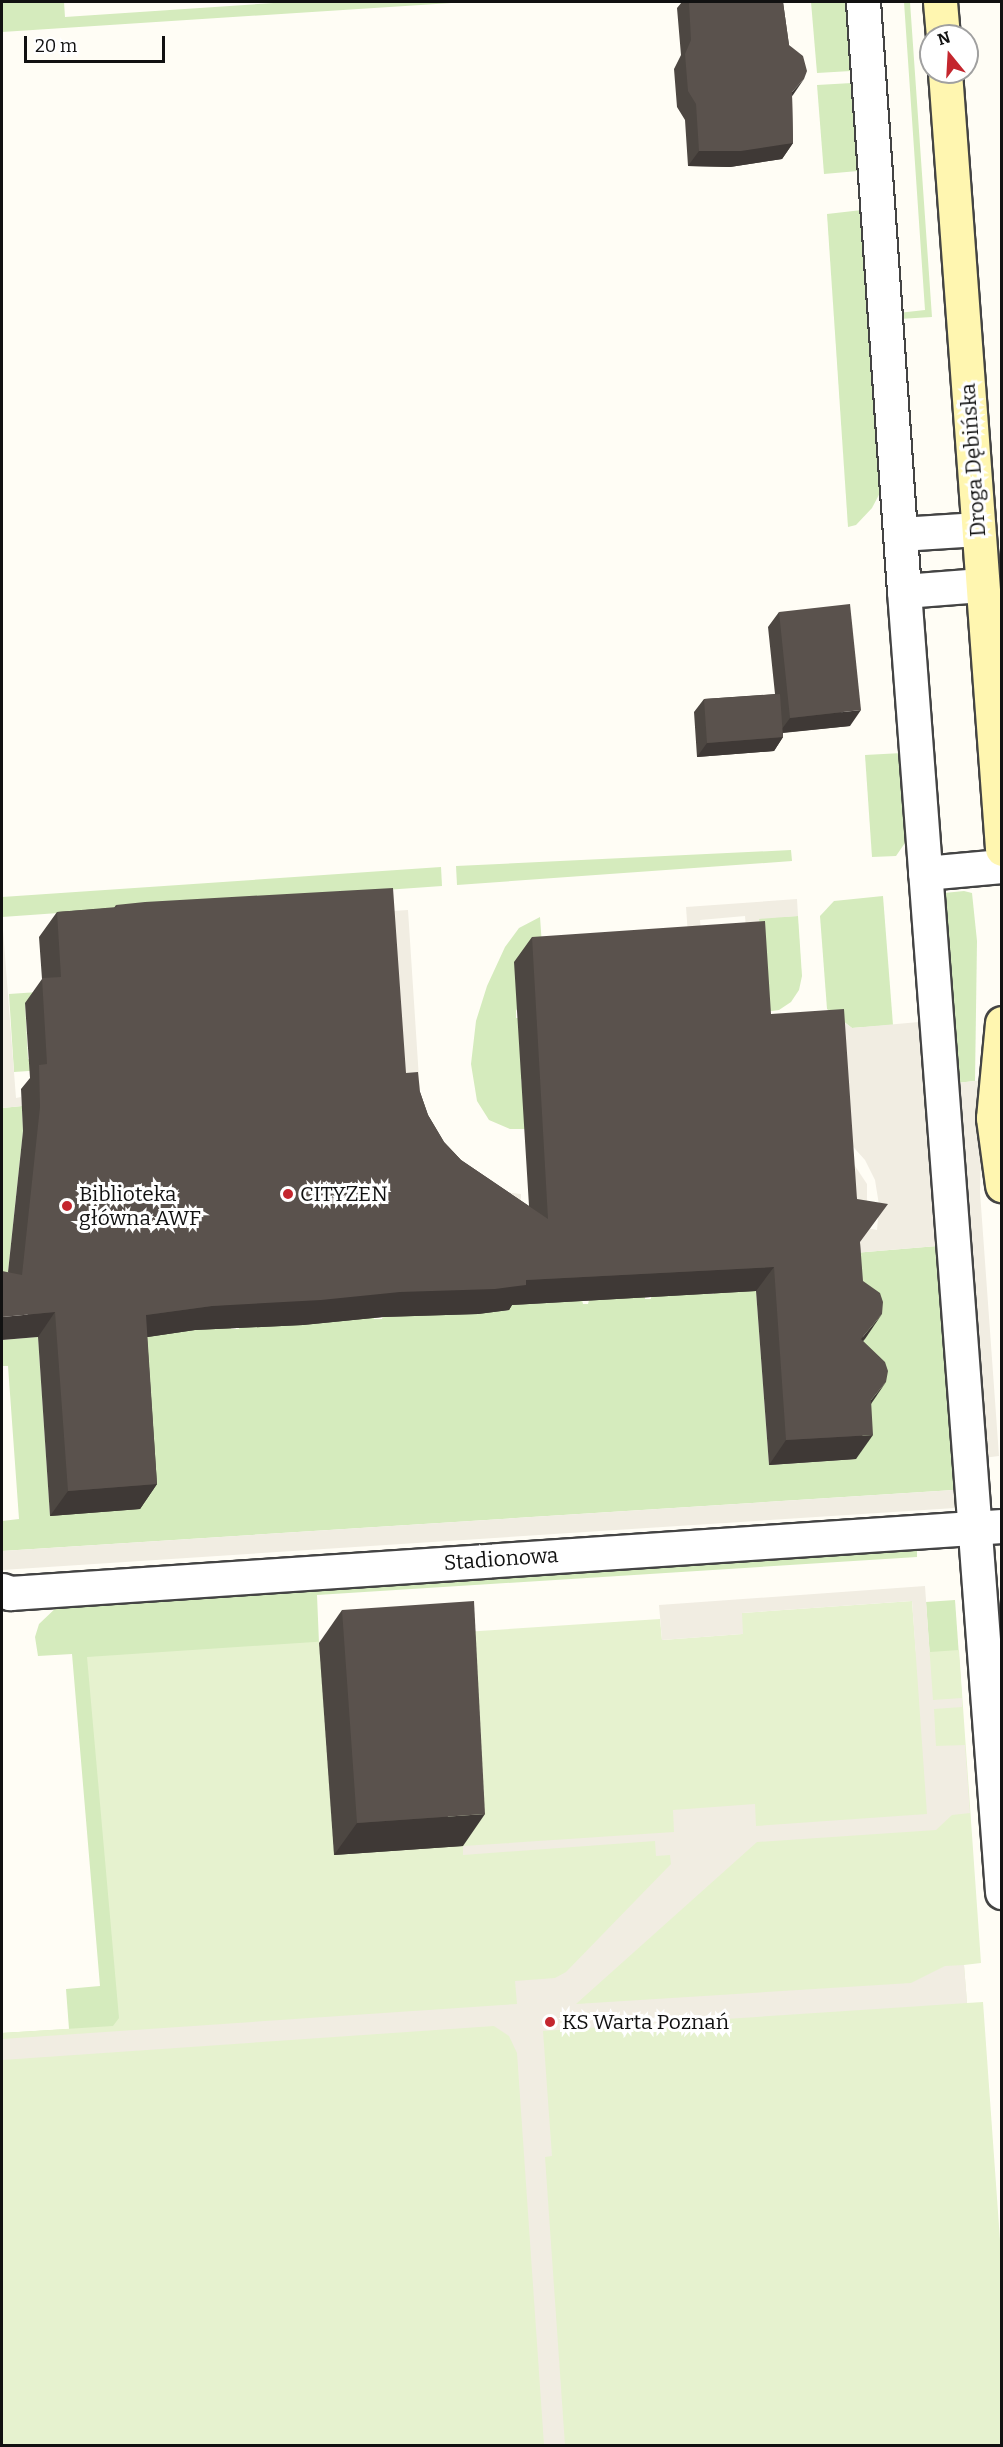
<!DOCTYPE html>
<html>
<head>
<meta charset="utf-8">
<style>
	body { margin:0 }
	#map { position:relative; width:1003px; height:2447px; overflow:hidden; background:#fffdf5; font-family:Bitter,serif }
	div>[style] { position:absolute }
	.green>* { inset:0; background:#d5ebbd }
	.pitch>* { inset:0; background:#e6f2cf }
	.plaza>* { inset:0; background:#f1ede2 }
	.roads { filter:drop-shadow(2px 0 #444) drop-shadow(-2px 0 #444) drop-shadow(0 2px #444) drop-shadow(0 -2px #444) }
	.street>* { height:33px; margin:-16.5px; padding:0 16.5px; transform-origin:16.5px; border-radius:16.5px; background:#fff }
	.secondary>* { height:33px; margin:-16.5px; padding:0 16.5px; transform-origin:16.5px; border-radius:16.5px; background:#fff6b0 }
	.wall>* { inset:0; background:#4d4742 }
	.shaded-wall>* { inset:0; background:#3f3936 }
	.building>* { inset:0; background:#5a524d }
	.dots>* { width:16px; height:16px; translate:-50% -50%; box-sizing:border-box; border:3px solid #fff; border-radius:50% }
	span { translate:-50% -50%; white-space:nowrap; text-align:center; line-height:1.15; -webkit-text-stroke:6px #fff; paint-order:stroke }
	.street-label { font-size:21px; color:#111 }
	.poi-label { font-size:21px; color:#111 }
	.left { translate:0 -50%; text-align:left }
	.frame { position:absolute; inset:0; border:3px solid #111; pointer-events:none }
	.north { position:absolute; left:919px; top:24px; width:60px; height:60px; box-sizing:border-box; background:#fff; border:2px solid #a0a0a0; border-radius:50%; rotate:342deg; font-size:16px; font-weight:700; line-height:24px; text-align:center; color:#111 }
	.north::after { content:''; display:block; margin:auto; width:21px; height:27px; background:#c4262e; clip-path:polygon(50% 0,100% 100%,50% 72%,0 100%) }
	.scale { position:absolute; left:24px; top:36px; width:141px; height:27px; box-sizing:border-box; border:3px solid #111; border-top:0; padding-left:8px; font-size:18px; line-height:21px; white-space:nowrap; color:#111; -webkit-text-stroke:4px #fff; paint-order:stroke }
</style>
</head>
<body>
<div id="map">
	<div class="green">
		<div style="clip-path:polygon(2px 2px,64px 2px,65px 17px,289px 2px,467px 2px,2px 32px)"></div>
		<div style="clip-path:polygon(811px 2px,846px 2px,851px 71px,817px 73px)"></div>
		<div style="clip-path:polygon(904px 2px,910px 2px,932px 317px,899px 319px,898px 313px,925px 310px)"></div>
		<div style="clip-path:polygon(852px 83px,858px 171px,824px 174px,817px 85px)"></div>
		<div style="clip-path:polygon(862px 210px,883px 487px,872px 508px,856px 525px,848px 527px,827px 214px)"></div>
		<div style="clip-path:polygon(902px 753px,907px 840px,896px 856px,872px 857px,865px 755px)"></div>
		<div style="clip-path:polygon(791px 850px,792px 861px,457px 885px,456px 866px)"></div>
		<div style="clip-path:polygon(441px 867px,442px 886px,2px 917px,2px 897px)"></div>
		<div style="clip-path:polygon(964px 891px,972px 893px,977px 941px,975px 1081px,957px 1083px,944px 893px)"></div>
		<div style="clip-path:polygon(883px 896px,893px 1025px,852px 1028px,827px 1009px,820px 916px,834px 901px)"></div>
		<div style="clip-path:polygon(798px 916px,802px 976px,799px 990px,791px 1002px,779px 1010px,765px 1012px,759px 918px)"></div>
		<div style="clip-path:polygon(540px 917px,543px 960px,516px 1011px,516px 1018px,519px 1018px,523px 1079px,521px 1079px,522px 1086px,524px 1085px,527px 1129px,510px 1129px,489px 1120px,477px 1101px,471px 1064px,476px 1021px,487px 986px,505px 947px,519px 928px)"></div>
		<div style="clip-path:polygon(53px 991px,54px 1001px,25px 1003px,28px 1059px,58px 1069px,14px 1072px,9px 994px)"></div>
		<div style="clip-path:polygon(22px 1106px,23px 1131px,7px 1281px,2px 1280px,2px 1108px)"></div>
		<div style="clip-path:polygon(937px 1246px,954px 1490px,2px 1551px,2px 1521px,19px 1519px,8px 1366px,2px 1366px,2px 1340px,38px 1337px,50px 1515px,144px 1503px,128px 1336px,176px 1329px,231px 1325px,231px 1329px,239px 1329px,239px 1324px,294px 1325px,373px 1315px,374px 1319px,382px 1319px,383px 1315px,501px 1311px,509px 1310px,508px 1305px,582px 1300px,583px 1304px,588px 1304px,589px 1300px,645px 1295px,645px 1299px,651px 1299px,651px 1295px,708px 1290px,708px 1294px,714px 1294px,714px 1289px,756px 1291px,769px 1465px,855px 1459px,858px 1347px,865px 1339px,866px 1327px,854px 1253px)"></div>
		<div style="clip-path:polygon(917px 1548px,917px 1557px,317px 1595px,319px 1643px,555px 1978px,2px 2039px,2px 2033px,69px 2029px,66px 1989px,100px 1986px,72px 1654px,38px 1656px,35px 1637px,39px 1624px,59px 1605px)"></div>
		<div style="clip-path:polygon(955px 1600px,962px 1698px,933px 1700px,926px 1602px)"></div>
	</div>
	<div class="pitch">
		<div style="clip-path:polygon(912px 1601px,916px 1653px,959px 1650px,981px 1963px,964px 1965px,967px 2003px,983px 2002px,1001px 2254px,1001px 2445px,2px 2446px,2px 2033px,113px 2026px,119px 2018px,87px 1657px,660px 1619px,662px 1640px,742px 1634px,741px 1613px)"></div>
	</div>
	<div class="plaza">
		<div style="clip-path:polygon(797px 899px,798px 916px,759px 919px,764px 992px,751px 993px,745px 916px,700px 920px,702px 948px,689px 949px,686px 907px)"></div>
		<div style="clip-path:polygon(408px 910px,420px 1094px,438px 1149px,503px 1192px,521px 1194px,520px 1224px,411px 1140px,376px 912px)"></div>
		<div style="clip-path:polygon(2px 917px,16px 1098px,21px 1097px,22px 1106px,2px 1108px)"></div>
		<div style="clip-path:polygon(evenodd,827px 1009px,852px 1028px,919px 1022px,937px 1246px,854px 1253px,867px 1228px,839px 1223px,827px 1009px,847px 1140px,865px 1160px,875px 1180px,879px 1205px,877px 1230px,867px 1228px,867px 1184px,847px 1154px,847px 1140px)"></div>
		<div style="clip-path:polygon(983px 1080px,980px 1192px,999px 1456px,983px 1458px,957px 1083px)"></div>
		<div style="clip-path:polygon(954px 1490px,955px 1508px,2px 1570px,2px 1551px)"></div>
		<div style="clip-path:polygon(925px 1586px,933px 1700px,962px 1698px,962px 1707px,934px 1709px,936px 1746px,965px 1745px,970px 1813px,952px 1815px,936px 1830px,757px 1842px,576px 2004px,911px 1983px,945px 1966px,964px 1965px,967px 2003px,543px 2031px,552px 2156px,545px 2157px,565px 2445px,544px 2445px,517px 2053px,509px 2036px,494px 2026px,2px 2060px,2px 2039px,517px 2004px,515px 1981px,555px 1978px,566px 1972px,671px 1864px,670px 1855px,656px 1856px,655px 1841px,463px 1855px,463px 1846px,674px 1832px,673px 1810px,755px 1804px,756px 1826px,927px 1814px,912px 1601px,742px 1613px,743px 1634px,662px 1640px,659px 1605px)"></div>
	</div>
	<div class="roads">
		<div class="street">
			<div style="left:863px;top:2px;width:590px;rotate:86.02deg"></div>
			<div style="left:904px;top:591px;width:1305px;rotate:85.69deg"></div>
			<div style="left:900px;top:534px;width:78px;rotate:-3.7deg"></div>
			<div style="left:904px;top:591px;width:77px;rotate:-4.5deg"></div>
			<div style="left:925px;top:873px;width:77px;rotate:-5.2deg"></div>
			<div style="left:2px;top:1590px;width:9px;rotate:21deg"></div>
			<div style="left:10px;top:1593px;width:994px;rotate:-3.86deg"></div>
		</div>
		<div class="secondary">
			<div style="left:940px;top:2px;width:34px;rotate:85deg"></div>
			<div style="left:945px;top:72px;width:779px;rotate:85.8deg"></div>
			<div style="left:1002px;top:1023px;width:95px;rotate:95.4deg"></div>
			<div style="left:993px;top:1118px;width:68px;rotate:82.3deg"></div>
		</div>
	</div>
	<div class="wall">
		<div style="clip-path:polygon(682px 2px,783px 2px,789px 45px,792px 96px,793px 143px,782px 159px,730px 167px,688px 166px,685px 120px,677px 107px,674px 69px,681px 55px,677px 8px)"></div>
		<div style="clip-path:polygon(779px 612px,850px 726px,783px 733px,783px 737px,774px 751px,697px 757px,694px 712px,704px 699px,775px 694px,768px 627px)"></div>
		<div style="clip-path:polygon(116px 905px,406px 1073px,420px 1092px,428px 1115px,444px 1142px,461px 1160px,529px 1206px,514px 962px,532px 937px,771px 1014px,857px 1199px,860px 1243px,863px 1341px,871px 1404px,856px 1459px,769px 1465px,756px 1291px,512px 1305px,509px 1310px,478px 1314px,383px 1317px,303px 1325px,195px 1330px,147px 1337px,157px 1484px,140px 1509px,50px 1516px,38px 1337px,8px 1272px,23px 1131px,21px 1089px,30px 1078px,25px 1003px,42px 979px,39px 937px,57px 912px,114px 908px)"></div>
		<div style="clip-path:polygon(342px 1610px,463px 1846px,334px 1855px,319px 1643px)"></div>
	</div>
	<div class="shaded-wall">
		<div style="clip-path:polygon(804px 79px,793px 95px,781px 108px,792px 92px)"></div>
		<div style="clip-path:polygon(793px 143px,782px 159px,730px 167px,688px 166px,699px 151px)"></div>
		<div style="clip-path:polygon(861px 710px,850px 726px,779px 733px,790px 718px)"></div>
		<div style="clip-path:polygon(783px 737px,774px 751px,697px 757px,707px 743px)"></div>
		<div style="clip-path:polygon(774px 1267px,756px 1291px,512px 1305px,509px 1310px,478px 1314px,383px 1317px,303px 1325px,195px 1330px,128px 1340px,146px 1315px,212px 1306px,526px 1280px)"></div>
		<div style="clip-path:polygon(55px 1312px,38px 1337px,2px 1340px,2px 1317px)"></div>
		<div style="clip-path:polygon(882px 1314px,865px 1339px,844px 1364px,861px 1339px)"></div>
		<div style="clip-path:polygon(886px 1382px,869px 1407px,871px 1400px)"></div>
		<div style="clip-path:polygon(873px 1435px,856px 1459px,769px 1465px,786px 1440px)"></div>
		<div style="clip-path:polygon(157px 1484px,140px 1509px,50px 1516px,68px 1491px)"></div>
		<div style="clip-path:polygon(485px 1814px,463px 1846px,334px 1855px,357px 1823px)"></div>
	</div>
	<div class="building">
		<div style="clip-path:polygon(689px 2px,783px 2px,789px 45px,803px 56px,807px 71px,804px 79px,792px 92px,793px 143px,741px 151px,699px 151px,696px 104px,688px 91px,685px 54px,691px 40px)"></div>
		<div style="clip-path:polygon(850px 604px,861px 710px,790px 718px,779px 612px)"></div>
		<div style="clip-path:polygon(780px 694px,783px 737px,707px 743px,704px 699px)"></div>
		<div style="clip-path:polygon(393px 888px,406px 1073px,418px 1072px,420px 1092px,428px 1115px,444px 1142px,461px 1160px,548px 1219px,532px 937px,765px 921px,771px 1014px,844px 1009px,857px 1199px,888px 1204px,860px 1242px,863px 1281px,880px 1293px,883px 1302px,882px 1314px,861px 1339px,885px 1362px,888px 1371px,886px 1382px,871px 1400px,873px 1435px,786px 1440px,774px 1267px,526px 1280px,526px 1285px,495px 1289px,400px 1292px,321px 1300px,212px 1306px,146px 1315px,157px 1484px,68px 1491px,55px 1312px,2px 1317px,2px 1271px,22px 1275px,40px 1107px,39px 1065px,47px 1064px,42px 978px,61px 977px,57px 912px,117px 907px,116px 905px,145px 902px)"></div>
		<div style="clip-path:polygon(474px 1601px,485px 1814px,357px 1823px,342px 1610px)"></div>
	</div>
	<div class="dots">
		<div style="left:288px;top:1194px;background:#c4262e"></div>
		<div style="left:67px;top:1206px;background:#c4262e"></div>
		<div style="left:550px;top:2022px;background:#c4262e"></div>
	</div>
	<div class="street-label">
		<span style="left:973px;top:460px;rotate:-94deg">Droga Dębińska</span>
		<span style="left:501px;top:1559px;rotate:-4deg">Stadionowa</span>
	</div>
	<div class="poi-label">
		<span class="left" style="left:79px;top:1206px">Biblioteka<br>główna AWF</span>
		<span class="left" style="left:300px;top:1194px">CITYZEN</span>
		<span class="left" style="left:562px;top:2022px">KS Warta Poznań</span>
	</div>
	<div class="frame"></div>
	<div class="north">N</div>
	<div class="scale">20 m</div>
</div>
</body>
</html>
